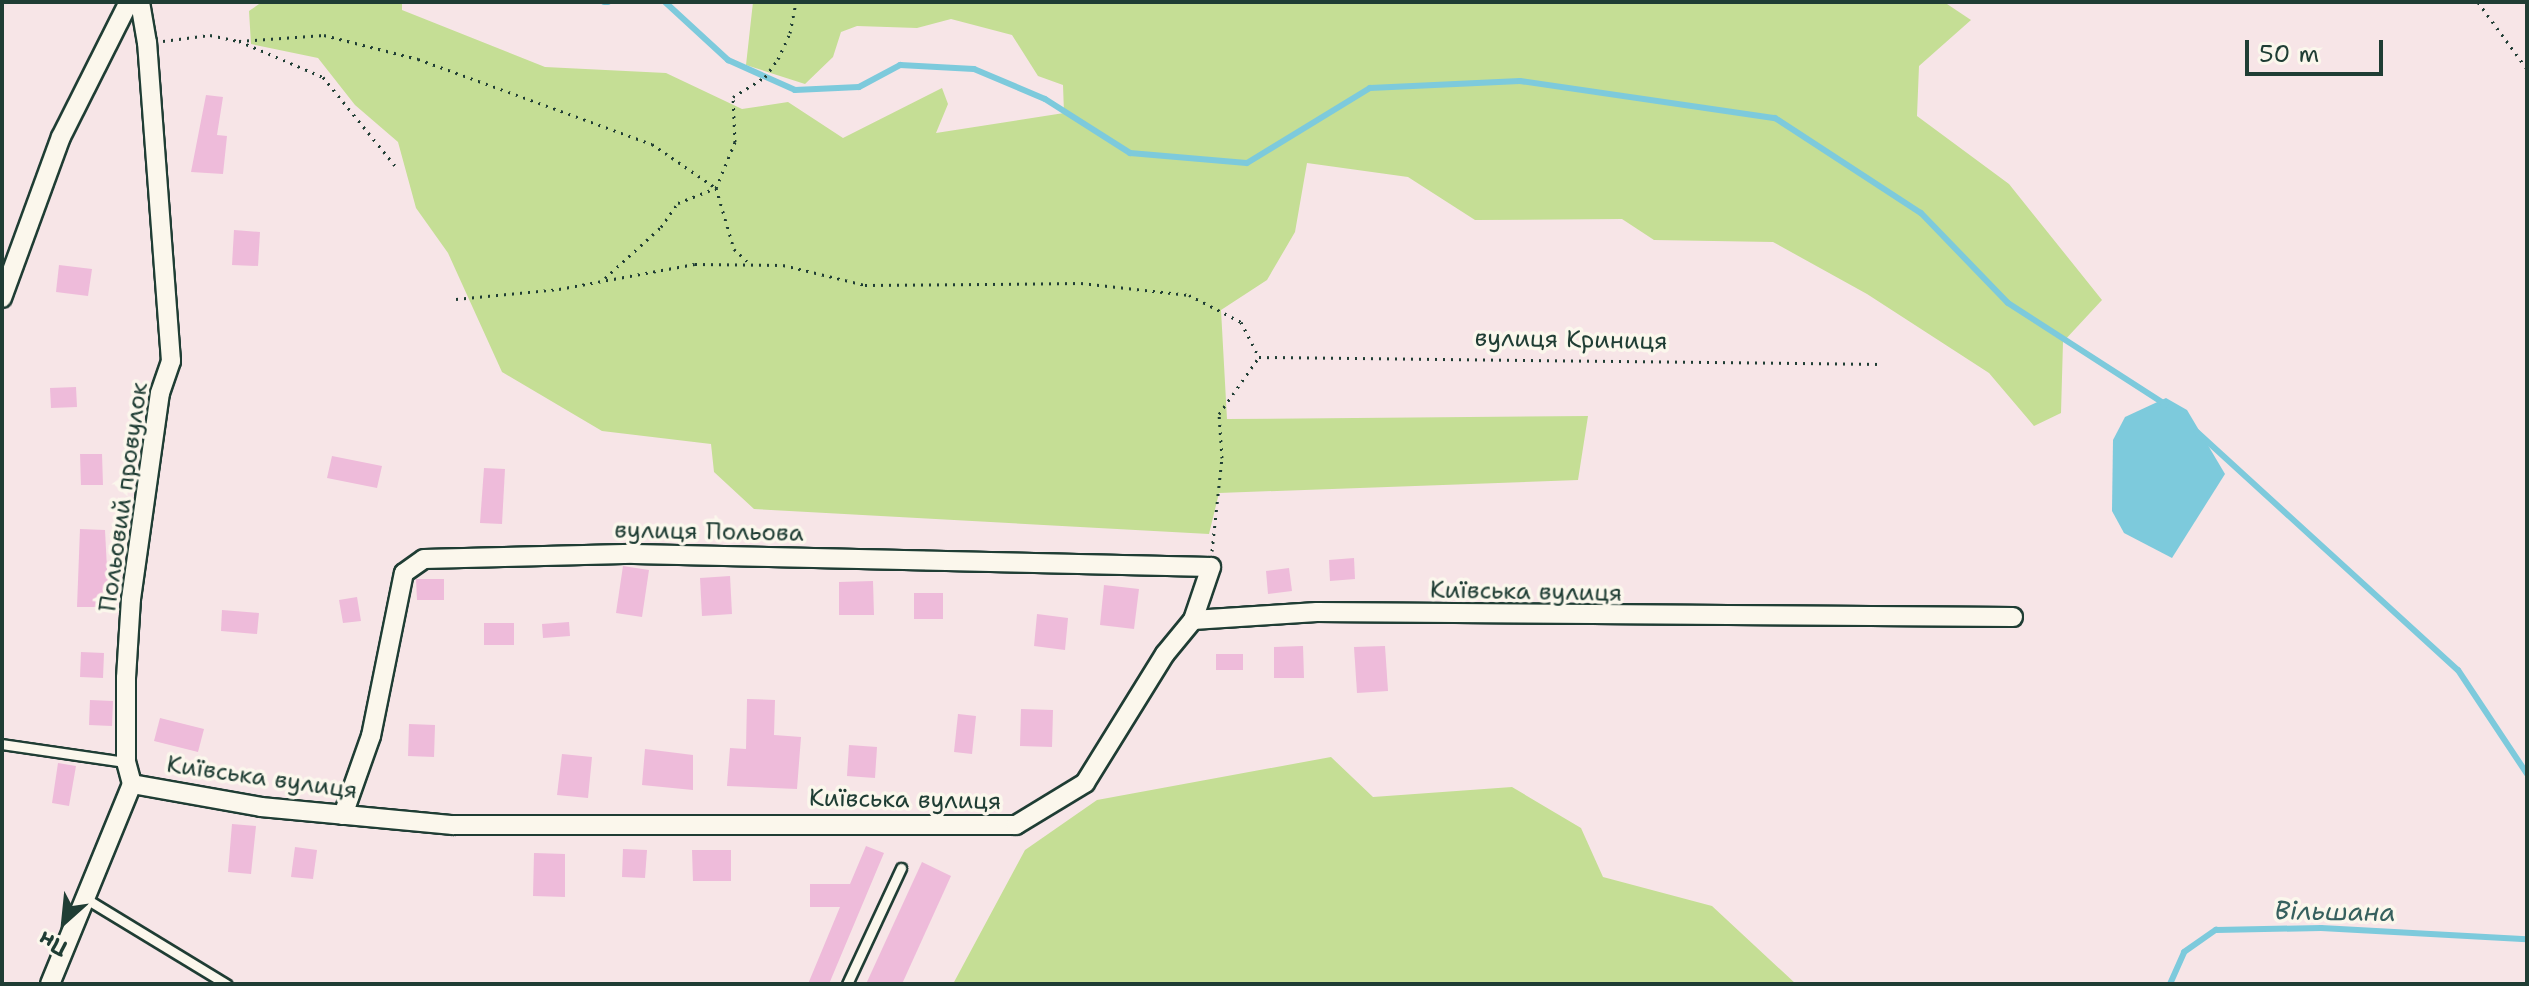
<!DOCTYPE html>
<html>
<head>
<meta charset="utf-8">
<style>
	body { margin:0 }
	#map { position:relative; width:2529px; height:986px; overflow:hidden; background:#f7e5e7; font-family:"Shantell Sans",sans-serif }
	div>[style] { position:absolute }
	.green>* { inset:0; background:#c5de95 }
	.water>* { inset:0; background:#7dcadc }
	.stream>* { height:6px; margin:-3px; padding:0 3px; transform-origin:3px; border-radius:3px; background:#7dcadc }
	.building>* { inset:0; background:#eebbda }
	.path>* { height:3px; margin-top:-1.5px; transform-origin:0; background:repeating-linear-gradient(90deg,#1f3d34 0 2px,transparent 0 8px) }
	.roads { filter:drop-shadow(2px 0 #1f3d34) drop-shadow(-2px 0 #1f3d34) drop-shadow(0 2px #1f3d34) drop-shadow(0 -2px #1f3d34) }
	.service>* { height:9px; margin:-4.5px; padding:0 4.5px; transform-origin:4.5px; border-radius:4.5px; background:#fbf7ec }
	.minor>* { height:18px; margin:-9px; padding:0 9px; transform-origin:9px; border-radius:9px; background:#fbf7ec }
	span { translate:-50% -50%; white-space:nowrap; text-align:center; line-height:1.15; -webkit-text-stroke:7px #fbf7ec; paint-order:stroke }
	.street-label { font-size:24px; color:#1f3d34 }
	.water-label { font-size:26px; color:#36605e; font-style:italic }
	.frame { position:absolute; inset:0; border:4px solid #1f3d34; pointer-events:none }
	.north { position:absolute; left:24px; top:882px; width:80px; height:80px; -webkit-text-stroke:6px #fbf7ec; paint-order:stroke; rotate:207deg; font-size:22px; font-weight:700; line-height:32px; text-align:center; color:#1f3d34 }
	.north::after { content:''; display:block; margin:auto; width:28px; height:36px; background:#1f3d34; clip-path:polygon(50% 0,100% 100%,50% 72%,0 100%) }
	.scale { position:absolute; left:2245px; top:40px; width:138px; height:36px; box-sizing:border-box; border:4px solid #1f3d34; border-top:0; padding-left:10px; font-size:24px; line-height:28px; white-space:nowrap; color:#1f3d34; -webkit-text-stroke:6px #fbf7ec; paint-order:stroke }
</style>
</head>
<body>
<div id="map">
	<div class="green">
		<div style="clip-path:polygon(262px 2px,402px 2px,402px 10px,545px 67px,666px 73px,742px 109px,788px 102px,843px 138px,942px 88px,948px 104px,936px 133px,1064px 113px,1063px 85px,1038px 76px,1012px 35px,951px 19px,917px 28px,857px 26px,841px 32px,833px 57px,805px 84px,746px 65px,753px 2px,1944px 2px,1971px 20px,1919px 66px,1917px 116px,2009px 184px,2102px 300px,2063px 342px,2061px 413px,2034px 426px,1989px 373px,1867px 294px,1773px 242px,1654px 240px,1622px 219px,1475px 220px,1408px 177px,1307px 163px,1295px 232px,1267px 280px,1221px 310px,1227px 419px,1588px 416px,1578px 480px,1219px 493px,1209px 534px,754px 509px,714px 472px,711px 444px,602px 431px,502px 372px,448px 253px,416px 208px,398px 142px,355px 105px,318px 58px,251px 44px,249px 11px)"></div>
		<div style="clip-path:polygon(1331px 757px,1373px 797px,1512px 787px,1581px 828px,1603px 877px,1712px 906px,1796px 984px,953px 984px,1025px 850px,1097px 800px)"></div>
	</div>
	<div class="water">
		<div style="clip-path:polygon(2166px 398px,2187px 410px,2225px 474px,2172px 558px,2124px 533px,2112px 511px,2113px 440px,2125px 417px)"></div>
	</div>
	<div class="stream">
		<div style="left:604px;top:2px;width:4px"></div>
		<div style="left:665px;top:2px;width:86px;rotate:42.6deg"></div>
		<div style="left:728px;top:60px;width:73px;rotate:24.1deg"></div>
		<div style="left:795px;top:90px;width:64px;rotate:-2.7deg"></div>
		<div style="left:859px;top:87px;width:47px;rotate:-28.2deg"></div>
		<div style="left:900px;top:65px;width:74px;rotate:3.1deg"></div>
		<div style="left:974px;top:69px;width:77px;rotate:22.9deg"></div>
		<div style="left:1045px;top:99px;width:101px;rotate:32.4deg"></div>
		<div style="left:1130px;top:153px;width:117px;rotate:4.9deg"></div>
		<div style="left:1247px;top:163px;width:144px;rotate:-31.4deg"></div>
		<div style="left:1370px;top:88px;width:150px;rotate:-2.7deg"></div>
		<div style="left:1520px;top:81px;width:258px;rotate:8.3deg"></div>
		<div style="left:1775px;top:118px;width:174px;rotate:33.1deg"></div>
		<div style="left:1921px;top:213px;width:125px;rotate:46deg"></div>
		<div style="left:2008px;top:303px;width:187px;rotate:32.8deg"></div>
		<div style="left:2197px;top:432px;width:353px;rotate:42.4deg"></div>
		<div style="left:2458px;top:670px;width:125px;rotate:56.4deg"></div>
		<div style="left:2170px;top:984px;width:35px;rotate:-66deg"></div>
		<div style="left:2184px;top:952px;width:39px;rotate:-35deg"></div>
		<div style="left:2216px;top:930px;width:105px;rotate:-1.1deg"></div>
		<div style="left:2321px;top:928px;width:206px;rotate:3.1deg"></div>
	</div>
	<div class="building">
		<div style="clip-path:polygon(206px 95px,223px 97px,217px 135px,227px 136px,223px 174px,191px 172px)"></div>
		<div style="clip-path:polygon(234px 230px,260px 232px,258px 266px,232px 265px)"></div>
		<div style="clip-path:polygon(59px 265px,92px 269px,88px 296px,56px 292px)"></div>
		<div style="clip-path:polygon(76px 387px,77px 407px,51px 408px,50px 388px)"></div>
		<div style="clip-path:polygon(80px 454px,102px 454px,103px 485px,81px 485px)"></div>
		<div style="clip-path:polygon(332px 456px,382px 466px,377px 488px,327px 478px)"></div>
		<div style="clip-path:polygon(484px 468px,505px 469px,502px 524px,480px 523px)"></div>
		<div style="clip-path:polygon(80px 529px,105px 530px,109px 607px,77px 607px)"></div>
		<div style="clip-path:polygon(1354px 558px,1355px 579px,1330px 581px,1329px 560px)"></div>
		<div style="clip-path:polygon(623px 566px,649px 570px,642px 617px,616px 613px)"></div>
		<div style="clip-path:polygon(1289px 568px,1292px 591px,1268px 594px,1266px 571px)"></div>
		<div style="clip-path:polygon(730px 576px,732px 614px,702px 616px,700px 578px)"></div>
		<div style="clip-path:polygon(416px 579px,444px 579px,444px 600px,417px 600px)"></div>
		<div style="clip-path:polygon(873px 581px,874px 615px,839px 615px,839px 582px)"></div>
		<div style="clip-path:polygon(1104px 585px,1139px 589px,1134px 629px,1100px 625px)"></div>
		<div style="clip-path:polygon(914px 593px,943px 593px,943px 619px,914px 619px)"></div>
		<div style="clip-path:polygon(357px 597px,361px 621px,343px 623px,339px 600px)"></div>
		<div style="clip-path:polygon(222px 610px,259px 613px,257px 634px,221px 631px)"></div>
		<div style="clip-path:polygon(1037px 614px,1068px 618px,1065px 650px,1034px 646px)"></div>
		<div style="clip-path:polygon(569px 622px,570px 636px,543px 638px,542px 624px)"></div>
		<div style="clip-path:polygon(484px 623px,514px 623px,514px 645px,484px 645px)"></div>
		<div style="clip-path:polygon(1303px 646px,1304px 678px,1274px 678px,1274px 647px)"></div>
		<div style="clip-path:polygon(1385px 646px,1388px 691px,1357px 693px,1354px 647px)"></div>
		<div style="clip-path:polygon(81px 652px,104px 653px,103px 678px,80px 677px)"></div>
		<div style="clip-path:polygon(1216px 654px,1243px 654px,1243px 670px,1216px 670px)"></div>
		<div style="clip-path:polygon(747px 699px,775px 700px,774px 735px,801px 737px,797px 789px,727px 786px,730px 748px,746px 749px)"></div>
		<div style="clip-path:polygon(90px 700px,113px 701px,112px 726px,89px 725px)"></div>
		<div style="clip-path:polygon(1021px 709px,1053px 710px,1052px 747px,1020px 746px)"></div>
		<div style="clip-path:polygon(958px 714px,976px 716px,972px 754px,954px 752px)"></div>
		<div style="clip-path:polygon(160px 718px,204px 729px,198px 752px,154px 741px)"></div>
		<div style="clip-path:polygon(409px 724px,435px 725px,434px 757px,408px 756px)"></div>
		<div style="clip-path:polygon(849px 745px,877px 747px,875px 778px,847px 776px)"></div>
		<div style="clip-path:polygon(645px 749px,693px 755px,693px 790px,642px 785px)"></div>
		<div style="clip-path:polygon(562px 754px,592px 757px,588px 798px,557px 795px)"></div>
		<div style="clip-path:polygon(58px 763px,76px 766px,69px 806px,52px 803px)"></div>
		<div style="clip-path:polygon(232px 824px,256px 826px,251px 874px,228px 872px)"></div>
		<div style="clip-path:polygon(866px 846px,884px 853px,829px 984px,808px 984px,840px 907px,810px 907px,810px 884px,850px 884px)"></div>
		<div style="clip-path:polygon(295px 847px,317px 850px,313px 879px,291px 877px)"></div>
		<div style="clip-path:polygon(623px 849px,647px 850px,645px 878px,622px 877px)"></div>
		<div style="clip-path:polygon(692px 850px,731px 850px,731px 881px,693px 881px)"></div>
		<div style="clip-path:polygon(534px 853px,565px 854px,565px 897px,533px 896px)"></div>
		<div style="clip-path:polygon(922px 862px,951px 876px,902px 984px,866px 984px)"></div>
	</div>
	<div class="path">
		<div style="left:2478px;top:2px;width:83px;rotate:53.8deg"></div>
		<div style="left:163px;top:41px;width:47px;rotate:-7.3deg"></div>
		<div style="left:210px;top:35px;width:30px;rotate:12deg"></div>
		<div style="left:239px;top:41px;width:91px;rotate:23.2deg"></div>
		<div style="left:323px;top:77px;width:117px;rotate:50.9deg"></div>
		<div style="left:239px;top:41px;width:85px;rotate:-4deg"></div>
		<div style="left:324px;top:35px;width:97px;rotate:14.3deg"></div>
		<div style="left:418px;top:59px;width:249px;rotate:20deg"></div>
		<div style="left:652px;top:144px;width:78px;rotate:34.5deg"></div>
		<div style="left:716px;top:188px;width:50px;rotate:-67.6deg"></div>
		<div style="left:735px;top:142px;width:45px;rotate:-92.5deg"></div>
		<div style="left:733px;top:97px;width:38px;rotate:-32deg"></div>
		<div style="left:765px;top:77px;width:22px;rotate:-54deg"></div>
		<div style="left:778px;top:59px;width:29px;rotate:-65deg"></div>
		<div style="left:790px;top:33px;width:32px;rotate:-79deg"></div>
		<div style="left:605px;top:278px;width:76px;rotate:-42.3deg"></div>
		<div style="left:661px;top:227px;width:29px;rotate:-55deg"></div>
		<div style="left:678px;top:203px;width:41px;rotate:-21.5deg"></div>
		<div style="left:716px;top:188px;width:64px;rotate:73.6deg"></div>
		<div style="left:734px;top:249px;width:22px;rotate:43deg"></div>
		<div style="left:456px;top:299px;width:103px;rotate:-5.5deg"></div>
		<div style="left:559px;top:289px;width:138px;rotate:-10.4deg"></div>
		<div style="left:695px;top:264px;width:88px;rotate:0.7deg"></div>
		<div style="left:783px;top:265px;width:84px;rotate:13.7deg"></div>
		<div style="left:865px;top:285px;width:216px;rotate:-0.5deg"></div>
		<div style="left:1081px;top:283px;width:109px;rotate:6.3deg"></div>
		<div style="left:1189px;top:295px;width:59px;rotate:27.4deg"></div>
		<div style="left:1241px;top:322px;width:39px;rotate:63deg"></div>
		<div style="left:1259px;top:357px;width:623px;rotate:0.64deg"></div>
		<div style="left:1212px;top:551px;width:94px;rotate:-83.9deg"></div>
		<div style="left:1222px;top:458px;width:44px;rotate:-93.9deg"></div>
		<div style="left:1219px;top:414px;width:70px;rotate:-54.9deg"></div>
	</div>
	<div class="roads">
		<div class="service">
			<div style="left:2px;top:744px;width:125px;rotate:8.3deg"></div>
			<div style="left:88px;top:900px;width:162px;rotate:31.3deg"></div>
			<div style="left:847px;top:984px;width:128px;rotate:-65deg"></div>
		</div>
		<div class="minor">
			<div style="left:2px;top:298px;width:171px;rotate:-69.9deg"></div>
			<div style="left:61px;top:137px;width:151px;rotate:-63.3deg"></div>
			<div style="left:132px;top:784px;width:131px;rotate:10.1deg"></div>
			<div style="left:261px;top:807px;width:193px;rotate:5.4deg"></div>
			<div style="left:453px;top:825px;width:563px"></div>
			<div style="left:1016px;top:825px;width:81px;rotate:-31.3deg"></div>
			<div style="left:1085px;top:783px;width:152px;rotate:-58.2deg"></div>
			<div style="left:1165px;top:654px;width:44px;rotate:-50.5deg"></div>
			<div style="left:1193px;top:620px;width:124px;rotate:-3.7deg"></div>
			<div style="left:1317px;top:612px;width:696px;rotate:0.41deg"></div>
			<div style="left:343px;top:815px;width:84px;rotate:-70.5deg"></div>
			<div style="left:371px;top:736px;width:166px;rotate:-78.6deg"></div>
			<div style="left:404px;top:573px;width:24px;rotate:-35deg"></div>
			<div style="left:424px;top:559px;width:210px;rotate:-1.4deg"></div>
			<div style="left:634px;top:554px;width:577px;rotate:1.29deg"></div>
			<div style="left:1211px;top:567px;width:56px;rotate:108.8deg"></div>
			<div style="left:50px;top:984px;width:216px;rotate:-67.7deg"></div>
			<div style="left:132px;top:784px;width:23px;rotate:-105deg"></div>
			<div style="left:126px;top:762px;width:84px;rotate:-90deg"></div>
			<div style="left:126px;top:678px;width:79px;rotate:-86.4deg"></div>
			<div style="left:131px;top:599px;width:208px;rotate:-82deg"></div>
			<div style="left:160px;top:393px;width:34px;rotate:-71deg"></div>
			<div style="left:171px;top:361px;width:319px;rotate:-94.3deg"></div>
			<div style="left:147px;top:43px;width:42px;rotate:-99.7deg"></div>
		</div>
	</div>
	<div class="street-label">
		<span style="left:1571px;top:340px;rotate:1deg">вулиця Криниця</span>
		<span style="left:124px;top:497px;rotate:-82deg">Польовий провулок</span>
		<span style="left:709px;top:532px;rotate:1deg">вулиця Польова</span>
		<span style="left:1526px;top:592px;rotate:1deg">Київська вулиця</span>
		<span style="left:262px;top:778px;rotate:8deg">Київська вулиця</span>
		<span style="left:905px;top:800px;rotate:1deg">Київська вулиця</span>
	</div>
	<div class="water-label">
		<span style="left:2335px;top:911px;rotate:1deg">Вільшана</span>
	</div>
	<div class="frame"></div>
	<div class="north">Пн</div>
	<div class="scale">50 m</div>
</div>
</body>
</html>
